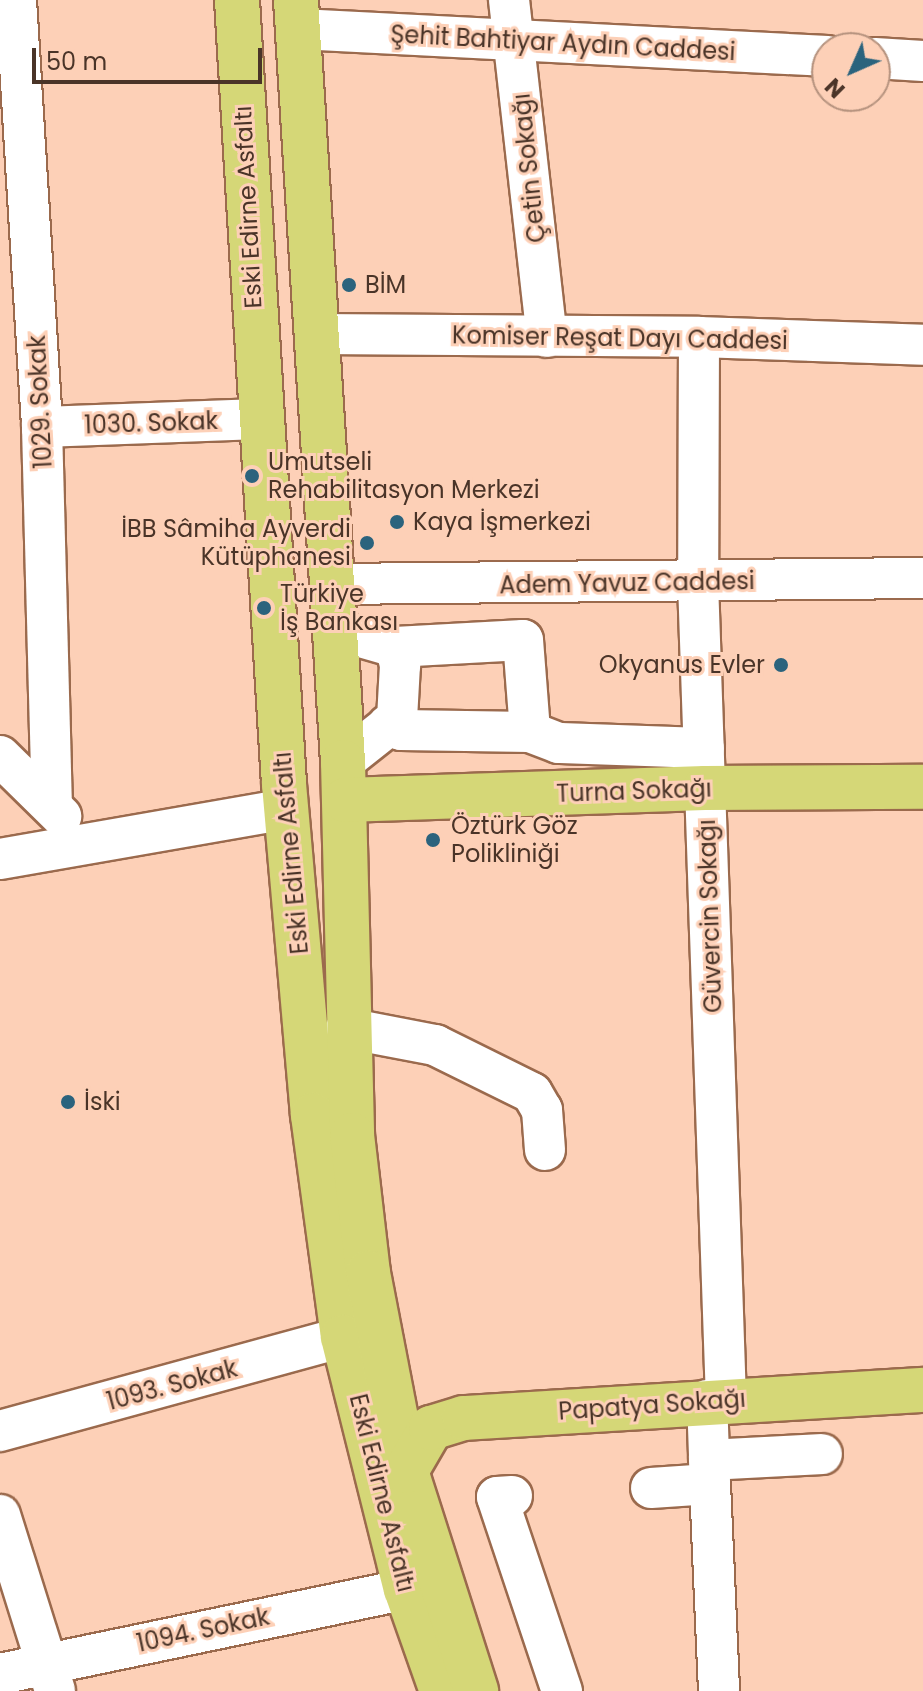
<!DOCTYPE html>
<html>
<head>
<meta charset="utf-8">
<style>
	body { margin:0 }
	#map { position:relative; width:923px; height:1691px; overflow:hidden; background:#fdd0b7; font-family:Poppins,sans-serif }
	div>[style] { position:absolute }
	.roads { filter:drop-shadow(2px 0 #9b6a4d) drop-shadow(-2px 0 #9b6a4d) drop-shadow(0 2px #9b6a4d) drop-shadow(0 -2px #9b6a4d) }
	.minor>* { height:40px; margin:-20px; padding:0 20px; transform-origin:20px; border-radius:20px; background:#fff }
	.major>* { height:44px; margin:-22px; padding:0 22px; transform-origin:22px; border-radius:22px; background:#d5d777 }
	.dots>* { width:22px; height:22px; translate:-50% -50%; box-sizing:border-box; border:4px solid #fdd0b7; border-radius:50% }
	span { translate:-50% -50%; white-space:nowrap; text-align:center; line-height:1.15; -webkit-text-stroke:6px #fdd0b7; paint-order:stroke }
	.street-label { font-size:24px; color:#4a3428 }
	.poi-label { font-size:24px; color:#4a3428 }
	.left { translate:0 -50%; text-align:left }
	.right { translate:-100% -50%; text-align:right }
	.north { position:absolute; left:811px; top:32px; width:80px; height:80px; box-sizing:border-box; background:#fdd0b7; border:2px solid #b5927e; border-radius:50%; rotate:225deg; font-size:22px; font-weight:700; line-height:32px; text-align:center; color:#4a3428 }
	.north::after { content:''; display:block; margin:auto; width:28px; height:36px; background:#2b637d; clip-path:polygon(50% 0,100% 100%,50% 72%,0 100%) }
	.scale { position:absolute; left:32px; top:48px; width:230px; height:36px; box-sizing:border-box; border:4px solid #4a3428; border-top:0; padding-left:10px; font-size:24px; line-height:28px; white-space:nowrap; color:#4a3428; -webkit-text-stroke:6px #fdd0b7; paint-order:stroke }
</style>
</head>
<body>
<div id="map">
	<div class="roads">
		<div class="minor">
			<div style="left:16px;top:0;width:428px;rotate:86.5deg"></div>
			<div style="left:42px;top:427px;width:377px;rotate:88.5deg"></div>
			<div style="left:509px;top:0;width:339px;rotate:83.6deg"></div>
			<div style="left:299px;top:29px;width:529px;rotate:2.93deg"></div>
			<div style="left:875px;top:58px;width:48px;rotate:3.6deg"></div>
			<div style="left:317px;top:334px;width:382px;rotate:0.4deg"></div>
			<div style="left:699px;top:337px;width:224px;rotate:2deg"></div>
			<div style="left:699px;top:337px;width:245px;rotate:90.2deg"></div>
			<div style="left:698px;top:582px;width:818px;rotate:88.04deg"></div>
			<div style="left:42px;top:427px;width:218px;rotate:-2.1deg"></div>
			<div style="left:332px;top:584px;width:591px;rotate:-0.58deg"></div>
			<div style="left:333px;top:629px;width:65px;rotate:16.2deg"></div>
			<div style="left:395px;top:647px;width:19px;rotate:74deg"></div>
			<div style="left:400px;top:665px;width:54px;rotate:93.2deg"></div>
			<div style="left:397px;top:719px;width:69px;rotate:141.5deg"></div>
			<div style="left:395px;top:647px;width:128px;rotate:-3.1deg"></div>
			<div style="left:523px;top:640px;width:92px;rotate:85.6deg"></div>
			<div style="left:388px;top:725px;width:14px;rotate:21deg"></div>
			<div style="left:401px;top:730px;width:129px;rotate:0.9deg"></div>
			<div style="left:530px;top:732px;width:31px;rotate:21deg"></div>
			<div style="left:559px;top:743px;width:145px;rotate:2deg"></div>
			<div style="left:0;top:756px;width:86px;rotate:44.5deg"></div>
			<div style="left:0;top:859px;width:291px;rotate:-9.9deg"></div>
			<div style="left:346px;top:1028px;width:91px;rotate:10.8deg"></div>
			<div style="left:435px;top:1045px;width:108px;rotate:26.3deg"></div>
			<div style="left:532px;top:1093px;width:20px;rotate:60deg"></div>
			<div style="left:542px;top:1110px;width:40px;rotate:85.7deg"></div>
			<div style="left:0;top:1431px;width:356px;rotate:-15.3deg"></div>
			<div style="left:709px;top:1460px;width:113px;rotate:-3deg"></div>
			<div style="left:710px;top:1484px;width:207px;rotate:87.5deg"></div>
			<div style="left:651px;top:1488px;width:59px;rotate:-3.9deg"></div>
			<div style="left:710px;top:1484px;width:84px;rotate:-92deg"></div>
			<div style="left:512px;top:1496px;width:15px;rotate:176deg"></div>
			<div style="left:497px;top:1497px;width:205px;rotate:71.5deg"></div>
			<div style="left:0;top:1515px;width:184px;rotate:72.6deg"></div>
			<div style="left:0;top:1674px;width:415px;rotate:-11.8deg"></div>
		</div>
		<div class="major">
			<div style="left:237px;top:0;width:785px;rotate:86.57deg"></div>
			<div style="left:284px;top:784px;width:332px;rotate:85deg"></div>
			<div style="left:313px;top:1115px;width:224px;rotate:82.3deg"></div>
			<div style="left:343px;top:1337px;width:260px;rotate:76deg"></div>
			<div style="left:406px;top:1589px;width:108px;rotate:70.6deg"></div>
			<div style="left:296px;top:0;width:763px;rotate:86.47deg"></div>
			<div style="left:343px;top:762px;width:373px;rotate:88.6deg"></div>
			<div style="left:352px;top:1135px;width:139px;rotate:83.4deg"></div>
			<div style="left:368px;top:1273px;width:202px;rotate:79.1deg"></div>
			<div style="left:406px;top:1471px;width:231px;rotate:72.3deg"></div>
			<div style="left:345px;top:800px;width:360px;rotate:-1.9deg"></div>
			<div style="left:705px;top:788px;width:218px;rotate:-0.3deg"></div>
			<div style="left:406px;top:1471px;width:50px;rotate:-59.8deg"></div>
			<div style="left:431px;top:1428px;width:34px;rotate:-17deg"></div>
			<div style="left:464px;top:1418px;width:460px;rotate:-3.5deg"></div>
		</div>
	</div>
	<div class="dots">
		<div style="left:349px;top:285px;background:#2b637d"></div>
		<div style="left:252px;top:476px;background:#2b637d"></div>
		<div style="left:397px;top:522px;background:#2b637d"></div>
		<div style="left:367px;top:543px;background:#2b637d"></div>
		<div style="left:264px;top:608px;background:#2b637d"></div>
		<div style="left:781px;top:665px;background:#2b637d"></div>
		<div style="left:433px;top:840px;background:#2b637d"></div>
		<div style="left:68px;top:1102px;background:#2b637d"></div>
	</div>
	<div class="street-label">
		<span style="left:563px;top:43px;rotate:3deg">Şehit Bahtiyar Aydın Caddesi</span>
		<span style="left:529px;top:168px;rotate:-96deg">Çetin Sokağı</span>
		<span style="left:248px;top:207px;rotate:-93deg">Eski Edirne Asfaltı</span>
		<span style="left:620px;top:338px;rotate:1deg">Komiser Reşat Dayı Caddesi</span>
		<span style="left:40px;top:402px;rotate:-93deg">1029. Sokak</span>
		<span style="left:151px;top:423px;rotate:-2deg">1030. Sokak</span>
		<span style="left:627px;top:583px;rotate:-1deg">Adem Yavuz Caddesi</span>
		<span style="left:634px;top:791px;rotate:-2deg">Turna Sokağı</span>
		<span style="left:291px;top:853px;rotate:-95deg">Eski Edirne Asfaltı</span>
		<span style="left:710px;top:916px;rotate:-92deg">Güvercin Sokağı</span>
		<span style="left:172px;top:1385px;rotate:-15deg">1093. Sokak</span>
		<span style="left:652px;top:1405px;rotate:-4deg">Papatya Sokağı</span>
		<span style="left:382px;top:1493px;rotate:76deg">Eski Edirne Asfaltı</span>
		<span style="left:203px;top:1630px;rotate:-12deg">1094. Sokak</span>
	</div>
	<div class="poi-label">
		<span class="left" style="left:365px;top:285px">BİM</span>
		<span class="left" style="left:268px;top:476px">Umutseli<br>Rehabilitasyon Merkezi</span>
		<span class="left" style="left:413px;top:522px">Kaya İşmerkezi</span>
		<span class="right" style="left:351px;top:543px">İBB Sâmiha Ayverdi<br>Kütüphanesi</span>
		<span class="left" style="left:280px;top:608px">Türkiye<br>İş Bankası</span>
		<span class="right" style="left:765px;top:665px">Okyanus Evler</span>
		<span class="left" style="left:451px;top:840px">Öztürk Göz<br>Polikliniği</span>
		<span class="left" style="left:84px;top:1102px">İski</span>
	</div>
	<div class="north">N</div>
	<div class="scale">50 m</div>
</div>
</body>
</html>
